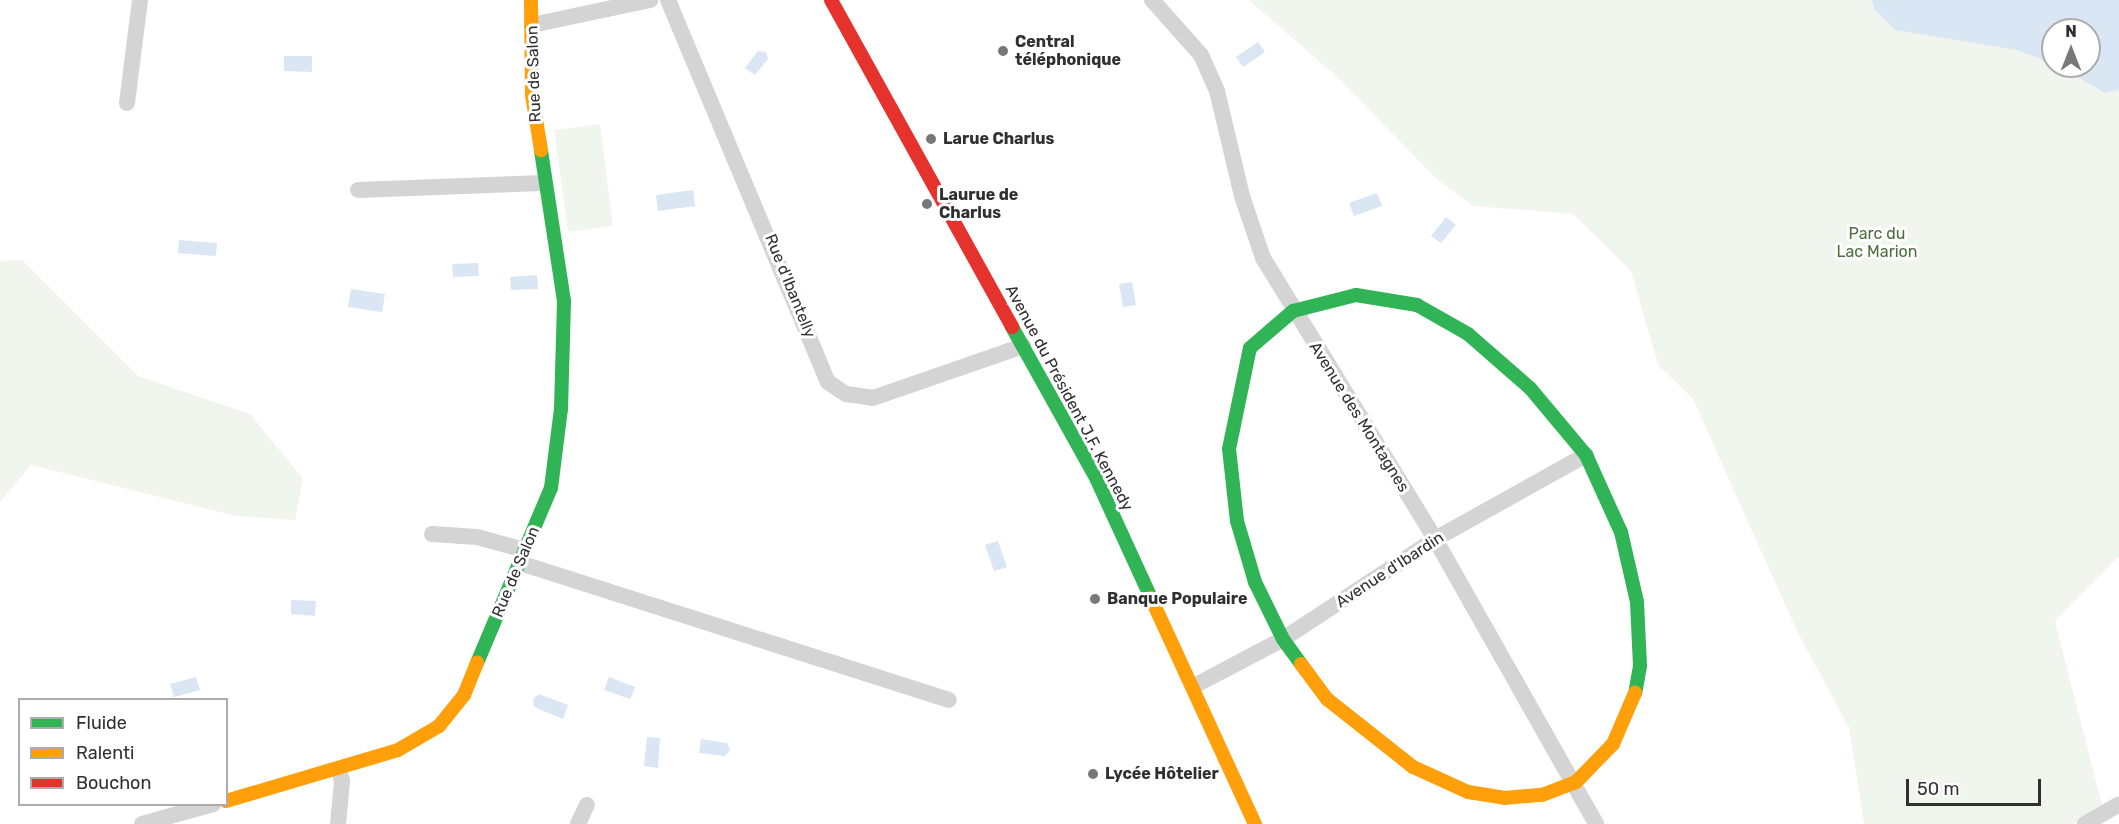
<!DOCTYPE html>
<html>
<head>
<meta charset="utf-8">
<style>
	body { margin:0 }
	#map { position:relative; width:2119px; height:824px; overflow:hidden; background:#fff; font-family:Rubik,sans-serif }
	div>[style] { position:absolute }
	.green>* { inset:0; background:#f0f6ed }
	.water>* { inset:0; background:#dae6f3 }
	.street>* { height:16px; margin:-8px; padding:0 8px; transform-origin:8px; border-radius:8px; background:#d4d4d4 }
	.fast>* { height:14px; margin:-7px; padding:0 7px; transform-origin:7px; border-radius:7px; background:#30b455 }
	.slow>* { height:14px; margin:-7px; padding:0 7px; transform-origin:7px; border-radius:7px; background:#ff9f0a }
	.jam>* { height:14px; margin:-7px; padding:0 7px; transform-origin:7px; border-radius:7px; background:#e5322d }
	.dots>* { width:16px; height:16px; translate:-50% -50%; box-sizing:border-box; border:3px solid #fff; border-radius:50% }
	span { translate:-50% -50%; white-space:nowrap; text-align:center; line-height:1.15; -webkit-text-stroke:6px #fff; paint-order:stroke }
	.poi-label { font-size:16px; color:#303030; font-weight:700 }
	.left { translate:0 -50%; text-align:left }
	.street-label { font-size:16px; color:#303030 }
	.park-label { font-size:16px; color:#4d6e3b }
	.legend { position:absolute; left:18px; top:698px; width:210px; height:108px; box-sizing:border-box; background:#fff; border:2px solid #acacac; margin:0; padding:8px 10px; list-style:none; font-size:18px; color:#303030 }
	.legend li { display:flex; align-items:center; gap:12px; height:30px }
	.legend b { width:30px; border:2px solid #acacac }
	.north { position:absolute; left:2041px; top:18px; width:60px; height:60px; box-sizing:border-box; background:#fff; border:2px solid #acacac; border-radius:50%; rotate:0deg; font-size:16px; font-weight:700; line-height:24px; text-align:center; color:#303030 }
	.north::after { content:''; display:block; margin:auto; width:21px; height:27px; background:#787878; clip-path:polygon(50% 0,100% 100%,50% 72%,0 100%) }
	.scale { position:absolute; left:1906px; top:779px; width:135px; height:27px; box-sizing:border-box; border:3px solid #303030; border-top:0; padding-left:8px; font-size:18px; line-height:21px; white-space:nowrap; color:#303030; -webkit-text-stroke:4px #fff; paint-order:stroke }
</style>
</head>
<body>
<div id="map">
	<div class="green">
		<div style="clip-path:polygon(evenodd,1249px 0,2119px 0,2119px 556px,2055px 621px,2103px 809px,2074px 824px,1864px 824px,1849px 728px,1797px 631px,1693px 399px,1658px 365px,1631px 271px,1573px 214px,1473px 206px,1438px 180px,1336px 76px,1249px 0,2053px 30px,2089px 30px,2089px 66px,2053px 66px,2053px 30px)"></div>
		<div style="clip-path:polygon(600px 124px,613px 226px,568px 232px,554px 130px)"></div>
		<div style="clip-path:polygon(22px 260px,138px 376px,250px 414px,303px 479px,295px 520px,236px 516px,31px 465px,0 502px,0 261px)"></div>
	</div>
	<div class="water">
		<div style="clip-path:polygon(1872px 0,2119px 0,2119px 90px,2105px 93px,2059px 66px,2089px 66px,2089px 30px,2053px 30px,2053px 64px,2017px 50px,1895px 30px,1874px 9px)"></div>
		<div style="clip-path:polygon(1258px 42px,1265px 52px,1243px 67px,1236px 57px)"></div>
		<div style="clip-path:polygon(758px 51px,766px 52px,768px 59px,755px 75px,745px 68px)"></div>
		<div style="clip-path:polygon(284px 56px,312px 56px,312px 72px,284px 71px)"></div>
		<div style="clip-path:polygon(693px 190px,695px 206px,658px 211px,656px 195px)"></div>
		<div style="clip-path:polygon(1377px 193px,1382px 206px,1354px 216px,1349px 203px)"></div>
		<div style="clip-path:polygon(1446px 217px,1456px 225px,1441px 243px,1431px 236px)"></div>
		<div style="clip-path:polygon(179px 240px,217px 243px,216px 256px,178px 253px)"></div>
		<div style="clip-path:polygon(478px 263px,479px 276px,453px 277px,452px 264px)"></div>
		<div style="clip-path:polygon(537px 275px,538px 289px,511px 290px,510px 277px)"></div>
		<div style="clip-path:polygon(1132px 282px,1136px 305px,1123px 307px,1119px 284px)"></div>
		<div style="clip-path:polygon(351px 289px,385px 294px,382px 312px,348px 307px)"></div>
		<div style="clip-path:polygon(998px 541px,1007px 567px,994px 571px,985px 545px)"></div>
		<div style="clip-path:polygon(291px 600px,316px 601px,315px 616px,291px 614px)"></div>
		<div style="clip-path:polygon(196px 677px,200px 690px,174px 697px,170px 684px)"></div>
		<div style="clip-path:polygon(609px 677px,635px 687px,630px 699px,604px 690px)"></div>
		<div style="clip-path:polygon(539px 694px,568px 705px,563px 719px,534px 707px,533px 699px)"></div>
		<div style="clip-path:polygon(647px 737px,660px 738px,658px 768px,644px 766px)"></div>
		<div style="clip-path:polygon(701px 739px,727px 743px,730px 750px,725px 756px,699px 753px)"></div>
	</div>
	<div class="street">
		<div style="left:668px;top:0;width:414px;rotate:67.3deg"></div>
		<div style="left:828px;top:382px;width:22px;rotate:34deg"></div>
		<div style="left:846px;top:394px;width:27px;rotate:8deg"></div>
		<div style="left:873px;top:398px;width:159px;rotate:-19.1deg"></div>
		<div style="left:1152px;top:0;width:74px;rotate:48.3deg"></div>
		<div style="left:1201px;top:55px;width:39px;rotate:66deg"></div>
		<div style="left:1217px;top:91px;width:108px;rotate:76.6deg"></div>
		<div style="left:1242px;top:196px;width:65px;rotate:71.3deg"></div>
		<div style="left:1263px;top:258px;width:329px;rotate:58.5deg"></div>
		<div style="left:1435px;top:539px;width:327px;rotate:60.5deg"></div>
		<div style="left:532px;top:25px;width:121px;rotate:-12deg"></div>
		<div style="left:127px;top:103px;width:104px;rotate:-82.8deg"></div>
		<div style="left:358px;top:190px;width:185px;rotate:-2.2deg"></div>
		<div style="left:432px;top:534px;width:45px;rotate:3.8deg"></div>
		<div style="left:477px;top:537px;width:50px;rotate:15.2deg"></div>
		<div style="left:520px;top:563px;width:450px;rotate:17.7deg"></div>
		<div style="left:1194px;top:686px;width:101px;rotate:-27.8deg"></div>
		<div style="left:1283px;top:639px;width:182px;rotate:-33.3deg"></div>
		<div style="left:1435px;top:539px;width:173px;rotate:-29.1deg"></div>
		<div style="left:142px;top:824px;width:74px;rotate:-15.7deg"></div>
		<div style="left:338px;top:824px;width:43px;rotate:-84.7deg"></div>
		<div style="left:342px;top:781px;width:12px;rotate:-104deg"></div>
		<div style="left:578px;top:824px;width:21px;rotate:-65deg"></div>
		<div style="left:2085px;top:824px;width:39px;rotate:-30deg"></div>
	</div>
	<div class="fast">
		<div style="left:1356px;top:295px;width:62px;rotate:9.3deg"></div>
		<div style="left:1417px;top:305px;width:59px;rotate:29.6deg"></div>
		<div style="left:1468px;top:334px;width:82px;rotate:41.1deg"></div>
		<div style="left:1530px;top:388px;width:87px;rotate:50.1deg"></div>
		<div style="left:1586px;top:455px;width:85px;rotate:65.6deg"></div>
		<div style="left:1621px;top:532px;width:72px;rotate:77.1deg"></div>
		<div style="left:1637px;top:602px;width:64px;rotate:87.3deg"></div>
		<div style="left:1640px;top:666px;width:27px;rotate:100deg"></div>
		<div style="left:1012px;top:327px;width:175px;rotate:60.9deg"></div>
		<div style="left:1097px;top:480px;width:130px;rotate:65.4deg"></div>
		<div style="left:477px;top:663px;width:190px;rotate:-67.1deg"></div>
		<div style="left:551px;top:488px;width:80px;rotate:-82.8deg"></div>
		<div style="left:561px;top:409px;width:108px;rotate:-88.4deg"></div>
		<div style="left:564px;top:301px;width:153px;rotate:-98.7deg"></div>
		<div style="left:1301px;top:664px;width:31px;rotate:-126deg"></div>
		<div style="left:1283px;top:639px;width:64px;rotate:-116.2deg"></div>
		<div style="left:1255px;top:582px;width:64px;rotate:-106.4deg"></div>
		<div style="left:1237px;top:521px;width:72px;rotate:-96.3deg"></div>
		<div style="left:1229px;top:449px;width:103px;rotate:-78.3deg"></div>
		<div style="left:1250px;top:348px;width:57px;rotate:-40.7deg"></div>
		<div style="left:1293px;top:311px;width:65px;rotate:-14.3deg"></div>
	</div>
	<div class="slow">
		<div style="left:531px;top:0;width:95px;rotate:89.4deg"></div>
		<div style="left:532px;top:95px;width:56px;rotate:80.7deg"></div>
		<div style="left:1151px;top:598px;width:249px;rotate:65.3deg"></div>
		<div style="left:1301px;top:664px;width:44px;rotate:53.4deg"></div>
		<div style="left:1327px;top:699px;width:110px;rotate:38.3deg"></div>
		<div style="left:1413px;top:767px;width:60px;rotate:24.4deg"></div>
		<div style="left:1468px;top:792px;width:36px;rotate:9deg"></div>
		<div style="left:1504px;top:798px;width:38px;rotate:-5deg"></div>
		<div style="left:1542px;top:795px;width:36px;rotate:-21deg"></div>
		<div style="left:1576px;top:782px;width:53px;rotate:-45.8deg"></div>
		<div style="left:1613px;top:744px;width:56px;rotate:-66.7deg"></div>
		<div style="left:226px;top:801px;width:179px;rotate:-16.5deg"></div>
		<div style="left:398px;top:750px;width:48px;rotate:-30.3deg"></div>
		<div style="left:439px;top:726px;width:40px;rotate:-51deg"></div>
		<div style="left:464px;top:695px;width:35px;rotate:-68deg"></div>
	</div>
	<div class="jam">
		<div style="left:831px;top:0;width:374px;rotate:61deg"></div>
	</div>
	<div class="dots">
		<div style="left:1003px;top:51px;background:#787878"></div>
		<div style="left:931px;top:139px;background:#787878"></div>
		<div style="left:927px;top:204px;background:#787878"></div>
		<div style="left:1095px;top:599px;background:#787878"></div>
		<div style="left:1093px;top:774px;background:#787878"></div>
	</div>
	<div class="poi-label">
		<span class="left" style="left:1015px;top:51px">Central<br>téléphonique</span>
		<span class="left" style="left:943px;top:139px">Larue Charlus</span>
		<span class="left" style="left:939px;top:204px">Laurue de<br>Charlus</span>
		<span class="left" style="left:1107px;top:599px">Banque Populaire</span>
		<span class="left" style="left:1105px;top:774px">Lycée Hôtelier</span>
	</div>
	<div class="street-label">
		<span style="left:534px;top:74px;rotate:-92deg">Rue de Salon</span>
		<span style="left:790px;top:286px;rotate:68deg">Rue d'Ibantelly</span>
		<span style="left:1069px;top:398px;rotate:62deg">Avenue du Président J.F. Kennedy</span>
		<span style="left:1359px;top:417px;rotate:58deg">Avenue des Montagnes</span>
		<span style="left:1390px;top:570px;rotate:-33deg">Avenue d'Ibardin</span>
		<span style="left:516px;top:572px;rotate:-67deg">Rue de Salon</span>
	</div>
	<div class="park-label">
		<span style="left:1877px;top:243px">Parc du<br>Lac Marion</span>
	</div>
	<ul class="legend">
	<li><b style="height:8px;background:#30b455"></b>Fluide</li>
	<li><b style="height:8px;background:#ff9f0a"></b>Ralenti</li>
	<li><b style="height:8px;background:#e5322d"></b>Bouchon</li>
	</ul>
	<div class="north">N</div>
	<div class="scale">50 m</div>
</div>
</body>
</html>
